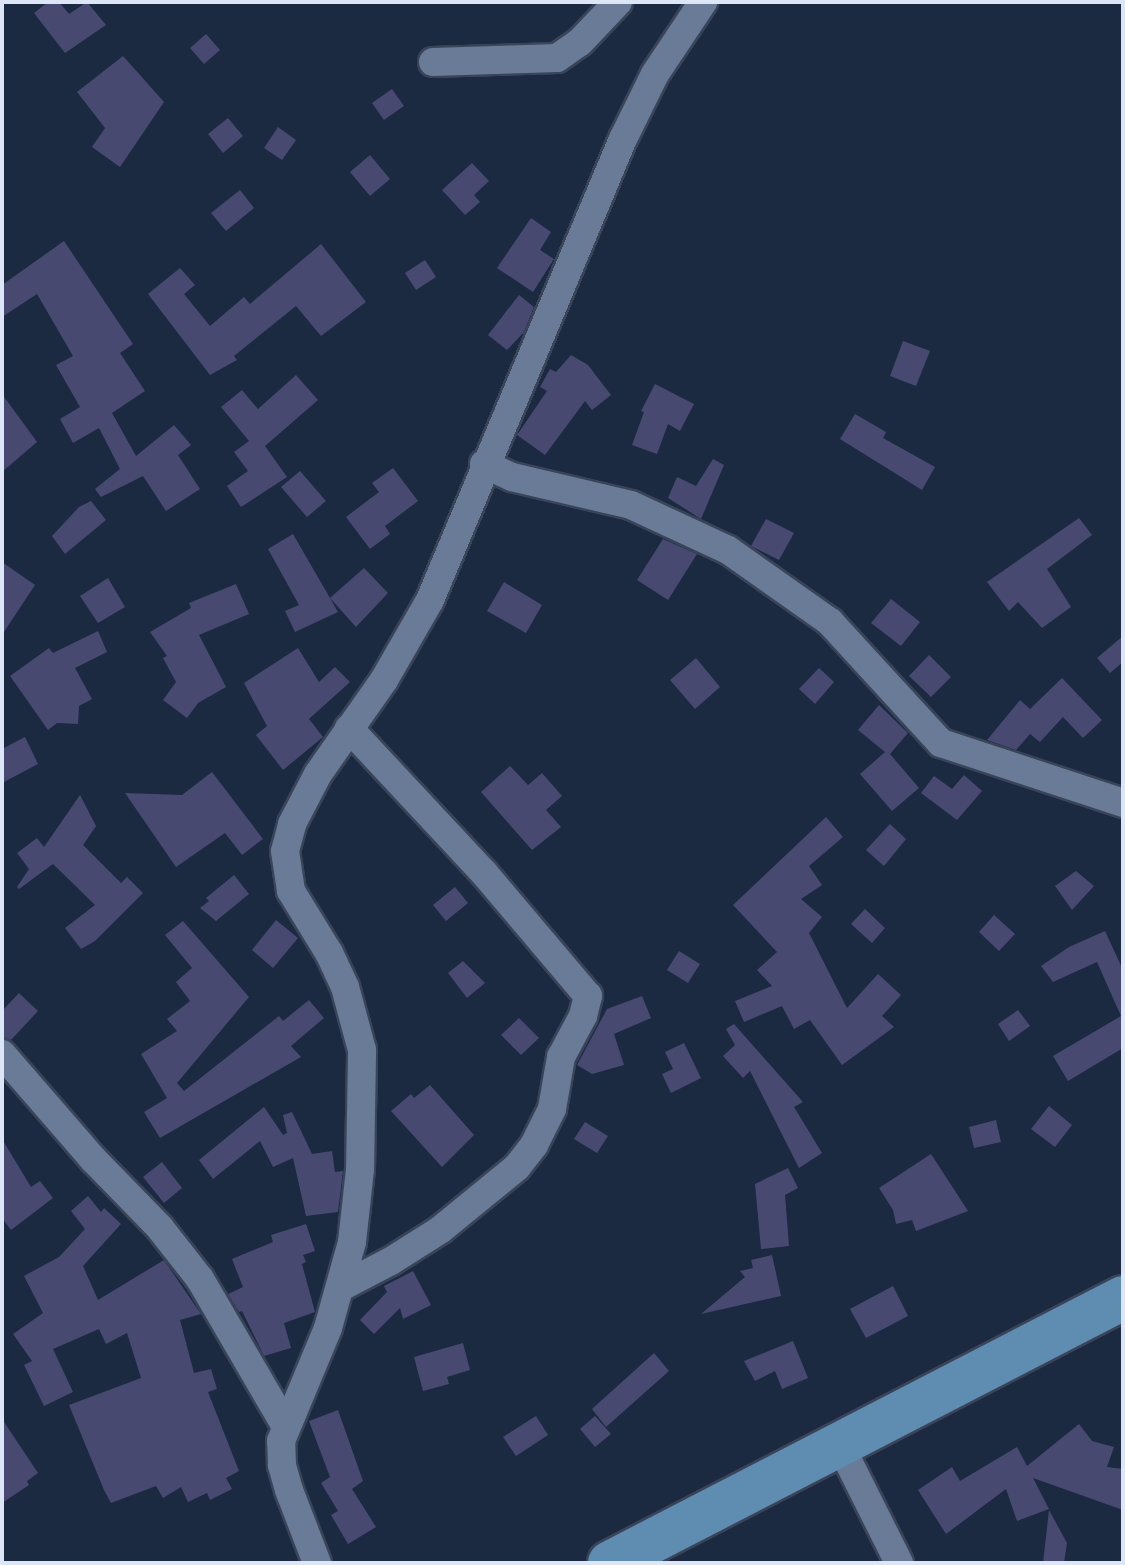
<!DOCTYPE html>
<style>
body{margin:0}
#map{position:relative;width:1125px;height:1565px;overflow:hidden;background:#1b2a41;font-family:Quicksand,sans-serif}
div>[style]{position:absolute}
.building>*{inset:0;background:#474971}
.roads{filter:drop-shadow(2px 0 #394459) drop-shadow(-2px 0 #394459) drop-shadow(0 2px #394459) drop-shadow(0 -2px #394459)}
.minor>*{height:28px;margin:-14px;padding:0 14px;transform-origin:14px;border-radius:14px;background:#6a7b98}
.primary>*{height:44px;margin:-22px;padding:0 22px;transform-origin:22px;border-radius:22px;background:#5f8cb1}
span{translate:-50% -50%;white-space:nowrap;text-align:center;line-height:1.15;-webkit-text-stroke:6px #122037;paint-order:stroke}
.frame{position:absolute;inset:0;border:4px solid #dce6f6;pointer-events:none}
</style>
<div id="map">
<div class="building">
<i style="clip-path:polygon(48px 2px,59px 2px,69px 14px,87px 2px,106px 25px,65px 53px,34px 13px)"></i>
<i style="clip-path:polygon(206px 34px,220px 50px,204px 64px,190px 48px)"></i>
<i style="clip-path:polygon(123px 56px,164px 102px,120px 167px,92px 147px,105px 128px,77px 92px)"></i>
<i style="clip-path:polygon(392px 89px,404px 106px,384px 120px,372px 103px)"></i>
<i style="clip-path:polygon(228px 118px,243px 136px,223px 153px,208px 134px)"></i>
<i style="clip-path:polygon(278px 127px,296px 140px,282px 160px,264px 148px)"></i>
<i style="clip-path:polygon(370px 155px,390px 179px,370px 196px,350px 172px)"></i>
<i style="clip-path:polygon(472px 163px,489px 181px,474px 195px,480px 202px,465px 215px,442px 190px)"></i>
<i style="clip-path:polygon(240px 190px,254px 208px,226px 231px,211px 213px)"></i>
<i style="clip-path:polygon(531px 218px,551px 232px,540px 250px,554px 259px,533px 292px,497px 268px)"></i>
<i style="clip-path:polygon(64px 241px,133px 344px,120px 353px,145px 391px,112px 413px,136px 456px,174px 425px,191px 445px,178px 455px,200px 489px,166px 511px,143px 476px,101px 497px,95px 489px,120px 469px,99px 428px,73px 443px,60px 419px,80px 407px,56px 365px,73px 356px,37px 294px,2px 317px,2px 285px)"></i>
<i style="clip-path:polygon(321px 244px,366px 302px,321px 336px,296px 306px,234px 356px,237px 360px,210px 375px,148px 294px,180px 268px,195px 285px,184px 294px,210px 326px,244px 297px,250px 304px)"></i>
<i style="clip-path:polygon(425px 260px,436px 277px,416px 290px,405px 273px)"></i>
<i style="clip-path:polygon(519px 295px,534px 307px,524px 332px,507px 350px,488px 335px)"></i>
<i style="clip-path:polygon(903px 341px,930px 351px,916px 386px,890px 376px)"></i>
<i style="clip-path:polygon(571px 355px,588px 365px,611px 395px,592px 410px,585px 401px,545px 455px,517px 435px,547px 391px,540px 387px,550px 369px,556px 372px)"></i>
<i style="clip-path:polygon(296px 375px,318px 400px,265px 446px,287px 477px,241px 507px,227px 486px,248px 471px,234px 452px,249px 441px,221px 407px,242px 390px,258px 409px)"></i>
<i style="clip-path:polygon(655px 384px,694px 404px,680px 431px,668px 424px,657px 454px,632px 445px,644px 412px,641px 411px)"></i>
<i style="clip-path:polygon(2px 394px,37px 442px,2px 472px)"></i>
<i style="clip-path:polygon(855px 414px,886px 432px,883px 438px,935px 467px,922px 490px,840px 439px)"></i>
<i style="clip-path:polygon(713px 459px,724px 465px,701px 519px,668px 498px,677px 477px,696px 486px)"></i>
<i style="clip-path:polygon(393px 468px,418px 501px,385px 526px,390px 534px,370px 549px,346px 517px,379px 492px,372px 483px)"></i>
<i style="clip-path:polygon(300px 471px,326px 501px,307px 517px,281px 487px)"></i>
<i style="clip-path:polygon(91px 501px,106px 520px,65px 554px,52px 536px,79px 507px)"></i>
<i style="clip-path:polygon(1079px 518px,1092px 535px,1047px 569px,1071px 607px,1042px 628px,1018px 602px,1009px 611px,987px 582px)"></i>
<i style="clip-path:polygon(766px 519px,794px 533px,779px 560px,751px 546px)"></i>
<i style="clip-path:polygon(293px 534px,338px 612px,295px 632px,285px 611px,299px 605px,268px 549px)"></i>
<i style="clip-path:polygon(663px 539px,697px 554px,668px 600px,637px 580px)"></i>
<i style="clip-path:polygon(2px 562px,35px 585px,2px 635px)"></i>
<i style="clip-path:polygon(364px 568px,388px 593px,356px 627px,330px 598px)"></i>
<i style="clip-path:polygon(108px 578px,125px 607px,98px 623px,80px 596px)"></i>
<i style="clip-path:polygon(504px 582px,542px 605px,526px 633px,487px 611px)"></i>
<i style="clip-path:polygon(236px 584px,249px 614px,199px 635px,226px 687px,198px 703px,187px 718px,163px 700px,176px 682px,163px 658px,167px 656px,150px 632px,191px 608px,189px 603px)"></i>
<i style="clip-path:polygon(891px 599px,920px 622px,901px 646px,871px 623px)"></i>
<i style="clip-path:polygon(98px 631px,107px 652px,75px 668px,92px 699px,79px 706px,78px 724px,57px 723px,48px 730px,10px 676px,49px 648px,53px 653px)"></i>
<i style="clip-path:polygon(1123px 636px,1123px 662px,1110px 673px,1097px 658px)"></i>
<i style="clip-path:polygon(298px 648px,319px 682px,335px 667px,350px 682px,309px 719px,323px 737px,283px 770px,256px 735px,267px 726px,244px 683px)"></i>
<i style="clip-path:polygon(929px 655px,951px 677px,931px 697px,909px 676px)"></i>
<i style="clip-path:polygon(696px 658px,720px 687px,695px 709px,670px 680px)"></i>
<i style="clip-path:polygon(819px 668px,834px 682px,815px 704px,799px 689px)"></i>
<i style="clip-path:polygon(1062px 678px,1102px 720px,1083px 738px,1063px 717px,1040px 742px,1030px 734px,1016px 750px,987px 740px,1020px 700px,1030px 709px)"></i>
<i style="clip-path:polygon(879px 705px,908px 733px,890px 754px,919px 788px,892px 811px,860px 774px,885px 752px,858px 730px)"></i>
<i style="clip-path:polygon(25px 737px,38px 764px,2px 783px,2px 749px)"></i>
<i style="clip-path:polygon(510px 766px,528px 785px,542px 773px,562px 796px,546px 810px,561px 827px,532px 850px,481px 792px)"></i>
<i style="clip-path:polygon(212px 772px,263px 839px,242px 855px,225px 833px,176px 867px,125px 793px,182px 795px)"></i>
<i style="clip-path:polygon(964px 775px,982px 791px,957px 820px,921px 793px,934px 776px,952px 789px)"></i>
<i style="clip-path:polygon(80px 795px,96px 826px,83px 845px,121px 883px,127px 877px,143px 893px,95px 941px,81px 949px,65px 928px,95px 905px,53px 864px,19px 889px,17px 887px,29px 869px,17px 853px,37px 838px,44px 847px)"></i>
<i style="clip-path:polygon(826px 817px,843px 837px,809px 866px,822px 885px,801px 899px,822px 917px,809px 933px,847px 1008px,878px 974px,901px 995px,882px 1016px,894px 1027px,842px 1065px,810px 1020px,794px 1029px,782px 1006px,744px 1022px,735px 1001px,772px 986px,757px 970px,777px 952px,733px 905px)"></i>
<i style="clip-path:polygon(890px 824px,906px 839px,884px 866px,866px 850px)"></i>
<i style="clip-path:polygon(1076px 871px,1094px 886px,1072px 910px,1055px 886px)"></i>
<i style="clip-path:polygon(234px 875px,249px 894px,216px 921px,200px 908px,209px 901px,206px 898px)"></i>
<i style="clip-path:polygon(455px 887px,468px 903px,446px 921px,433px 905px)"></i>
<i style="clip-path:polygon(865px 909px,885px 928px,872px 943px,851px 924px)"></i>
<i style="clip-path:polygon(994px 915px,1015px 934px,999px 951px,979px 932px)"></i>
<i style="clip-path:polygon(276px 920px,298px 938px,273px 968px,252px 950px)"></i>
<i style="clip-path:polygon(183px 921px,249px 997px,177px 1083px,184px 1091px,279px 1016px,283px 1021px,309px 1000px,324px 1018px,291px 1046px,301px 1057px,160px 1138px,144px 1112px,167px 1098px,141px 1054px,177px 1031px,167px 1019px,190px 1001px,176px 982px,192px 968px,165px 935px)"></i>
<i style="clip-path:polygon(1105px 931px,1123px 970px,1123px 1048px,1068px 1081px,1053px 1056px,1121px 1016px,1097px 962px,1053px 982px,1041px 966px,1069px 947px)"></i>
<i style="clip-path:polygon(679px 951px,700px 964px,688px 983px,667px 970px)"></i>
<i style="clip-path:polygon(463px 961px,485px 983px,467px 998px,448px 973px)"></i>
<i style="clip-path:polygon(19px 993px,38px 1011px,11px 1040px,2px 1037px,2px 1011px)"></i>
<i style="clip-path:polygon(642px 996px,651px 1018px,614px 1034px,624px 1065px,592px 1074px,577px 1065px,607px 1009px)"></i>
<i style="clip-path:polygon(1018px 1010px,1030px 1026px,1009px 1041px,998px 1024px)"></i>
<i style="clip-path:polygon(519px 1018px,539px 1038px,521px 1055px,501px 1035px)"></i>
<i style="clip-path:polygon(734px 1024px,803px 1102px,794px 1107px,822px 1153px,799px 1168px,750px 1071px,743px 1078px,723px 1056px,735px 1045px,726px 1029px)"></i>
<i style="clip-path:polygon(684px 1043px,701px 1078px,671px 1093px,662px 1074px,673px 1069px,665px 1052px)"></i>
<i style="clip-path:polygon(430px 1085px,474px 1135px,442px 1167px,391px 1111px,411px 1094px,414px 1098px)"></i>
<i style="clip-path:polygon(1049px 1106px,1072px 1125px,1055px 1147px,1031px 1129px)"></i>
<i style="clip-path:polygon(264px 1107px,283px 1135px,287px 1133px,283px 1115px,292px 1112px,312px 1154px,332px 1151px,335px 1172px,343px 1171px,338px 1212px,306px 1216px,293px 1158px,273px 1167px,260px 1141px,213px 1179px,199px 1160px)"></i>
<i style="clip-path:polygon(996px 1120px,1001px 1142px,974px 1148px,969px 1127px)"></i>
<i style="clip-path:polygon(585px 1122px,608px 1136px,597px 1153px,574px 1139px)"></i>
<i style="clip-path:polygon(2px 1139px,31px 1187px,40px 1181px,53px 1198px,11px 1230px,2px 1218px)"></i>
<i style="clip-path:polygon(931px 1154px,968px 1211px,916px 1231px,912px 1220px,896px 1224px,893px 1210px,879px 1188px)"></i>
<i style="clip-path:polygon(162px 1162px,182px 1188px,164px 1203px,143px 1177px)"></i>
<i style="clip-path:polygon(788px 1168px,798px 1188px,785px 1195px,789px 1246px,761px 1249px,755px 1184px)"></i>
<i style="clip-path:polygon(88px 1196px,101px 1212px,104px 1208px,121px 1224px,83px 1266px,98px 1300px,164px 1260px,201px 1314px,180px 1320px,194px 1373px,211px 1369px,217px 1389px,208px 1392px,239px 1471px,226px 1478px,232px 1489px,210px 1500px,207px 1493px,188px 1502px,181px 1487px,163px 1498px,156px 1486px,111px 1503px,104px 1490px,69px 1405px,141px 1378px,127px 1333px,106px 1344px,99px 1329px,53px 1349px,73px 1392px,44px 1406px,24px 1365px,32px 1361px,13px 1334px,43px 1313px,24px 1276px,59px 1257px,85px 1229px,71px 1211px)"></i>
<i style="clip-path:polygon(306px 1224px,315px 1251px,303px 1255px,306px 1262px,302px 1264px,315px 1312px,284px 1323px,291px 1348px,264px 1356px,242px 1311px,239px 1312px,228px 1294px,243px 1287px,232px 1259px,273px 1242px,271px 1235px)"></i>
<i style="clip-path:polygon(772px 1255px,781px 1296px,701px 1314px,745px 1277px,740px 1271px,753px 1268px,751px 1260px)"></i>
<i style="clip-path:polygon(413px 1271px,431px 1305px,403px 1319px,400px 1308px,374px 1334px,360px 1320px,387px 1292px,384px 1286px)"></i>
<i style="clip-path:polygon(893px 1286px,908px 1316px,866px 1338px,850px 1309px)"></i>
<i style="clip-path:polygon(793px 1341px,808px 1378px,782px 1389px,775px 1371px,755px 1381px,744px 1361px)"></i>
<i style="clip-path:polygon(463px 1343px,470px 1370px,447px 1377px,449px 1384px,423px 1391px,414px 1357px)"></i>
<i style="clip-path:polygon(654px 1353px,669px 1371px,606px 1427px,592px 1409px)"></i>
<i style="clip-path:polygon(338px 1410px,363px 1481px,352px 1489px,376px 1527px,348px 1544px,331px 1515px,338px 1511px,321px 1483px,330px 1477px,309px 1421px)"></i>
<i style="clip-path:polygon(536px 1416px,548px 1435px,516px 1456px,503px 1437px)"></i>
<i style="clip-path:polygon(595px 1416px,611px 1434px,595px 1447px,580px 1429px)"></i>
<i style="clip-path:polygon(2px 1419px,38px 1473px,27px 1481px,29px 1485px,2px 1503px)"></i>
<i style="clip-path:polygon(1079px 1424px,1092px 1441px,1114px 1447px,1107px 1467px,1123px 1469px,1123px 1510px,1033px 1478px,1049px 1509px,1017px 1521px,1006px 1489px,946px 1534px,918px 1490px,952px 1467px,960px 1481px,1017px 1447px,1027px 1466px)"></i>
<i style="clip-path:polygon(1049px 1510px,1067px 1543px,1064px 1563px,1043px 1563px)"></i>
</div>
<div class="roads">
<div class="minor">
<i style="left:433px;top:62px;width:124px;rotate:-1.8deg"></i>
<i style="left:557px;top:58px;width:28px;rotate:-35deg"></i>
<i style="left:580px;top:42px;width:55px;rotate:-46.5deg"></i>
<i style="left:484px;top:464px;width:31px;rotate:25deg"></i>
<i style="left:512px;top:477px;width:122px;rotate:13.2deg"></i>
<i style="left:631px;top:505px;width:107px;rotate:24.9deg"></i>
<i style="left:728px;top:550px;width:125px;rotate:35.2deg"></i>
<i style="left:830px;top:622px;width:164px;rotate:47.5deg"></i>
<i style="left:941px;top:743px;width:192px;rotate:18.2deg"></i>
<i style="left:2px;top:1054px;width:139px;rotate:49.1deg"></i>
<i style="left:93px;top:1159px;width:96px;rotate:45.8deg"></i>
<i style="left:160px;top:1228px;width:65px;rotate:51.9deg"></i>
<i style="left:200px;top:1279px;width:169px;rotate:59.8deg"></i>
<i style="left:341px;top:1287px;width:56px;rotate:-27.5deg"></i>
<i style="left:391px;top:1261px;width:58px;rotate:-32.3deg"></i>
<i style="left:440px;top:1230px;width:99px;rotate:-39.3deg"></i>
<i style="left:517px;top:1167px;width:28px;rotate:-52deg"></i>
<i style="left:534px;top:1145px;width:40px;rotate:-63.4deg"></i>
<i style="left:552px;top:1109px;width:53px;rotate:-80.2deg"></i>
<i style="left:561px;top:1057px;width:47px;rotate:-61.8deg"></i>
<i style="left:583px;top:1016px;width:21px;rotate:-76deg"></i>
<i style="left:588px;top:996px;width:161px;rotate:-130.2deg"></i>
<i style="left:484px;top:873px;width:198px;rotate:-133deg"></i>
<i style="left:840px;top:1445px;width:132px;rotate:63.4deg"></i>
<i style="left:317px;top:1563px;width:78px;rotate:-111deg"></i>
<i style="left:289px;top:1490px;width:26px;rotate:-106deg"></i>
<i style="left:282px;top:1465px;width:24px;rotate:-92deg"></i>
<i style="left:281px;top:1441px;width:122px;rotate:-67.4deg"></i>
<i style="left:328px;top:1328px;width:89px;rotate:-74.4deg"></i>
<i style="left:352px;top:1242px;width:72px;rotate:-83.7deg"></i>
<i style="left:360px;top:1170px;width:120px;rotate:-89deg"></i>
<i style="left:362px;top:1050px;width:65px;rotate:-105.1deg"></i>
<i style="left:345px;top:987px;width:38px;rotate:-115deg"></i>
<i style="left:329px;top:953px;width:73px;rotate:-121.5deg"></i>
<i style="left:291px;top:891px;width:40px;rotate:-98.5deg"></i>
<i style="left:285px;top:851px;width:28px;rotate:-75deg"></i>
<i style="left:292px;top:824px;width:56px;rotate:-62.5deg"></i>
<i style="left:318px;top:774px;width:115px;rotate:-54.9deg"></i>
<i style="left:384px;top:680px;width:92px;rotate:-60.1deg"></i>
<i style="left:430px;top:600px;width:500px;rotate:-67.3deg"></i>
<i style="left:623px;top:139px;width:72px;rotate:-63.8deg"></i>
<i style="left:655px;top:74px;width:87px;rotate:-56.3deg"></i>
</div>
<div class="primary">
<i style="left:610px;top:1563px;width:577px;rotate:-27.32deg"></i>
</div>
</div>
<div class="frame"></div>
</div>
